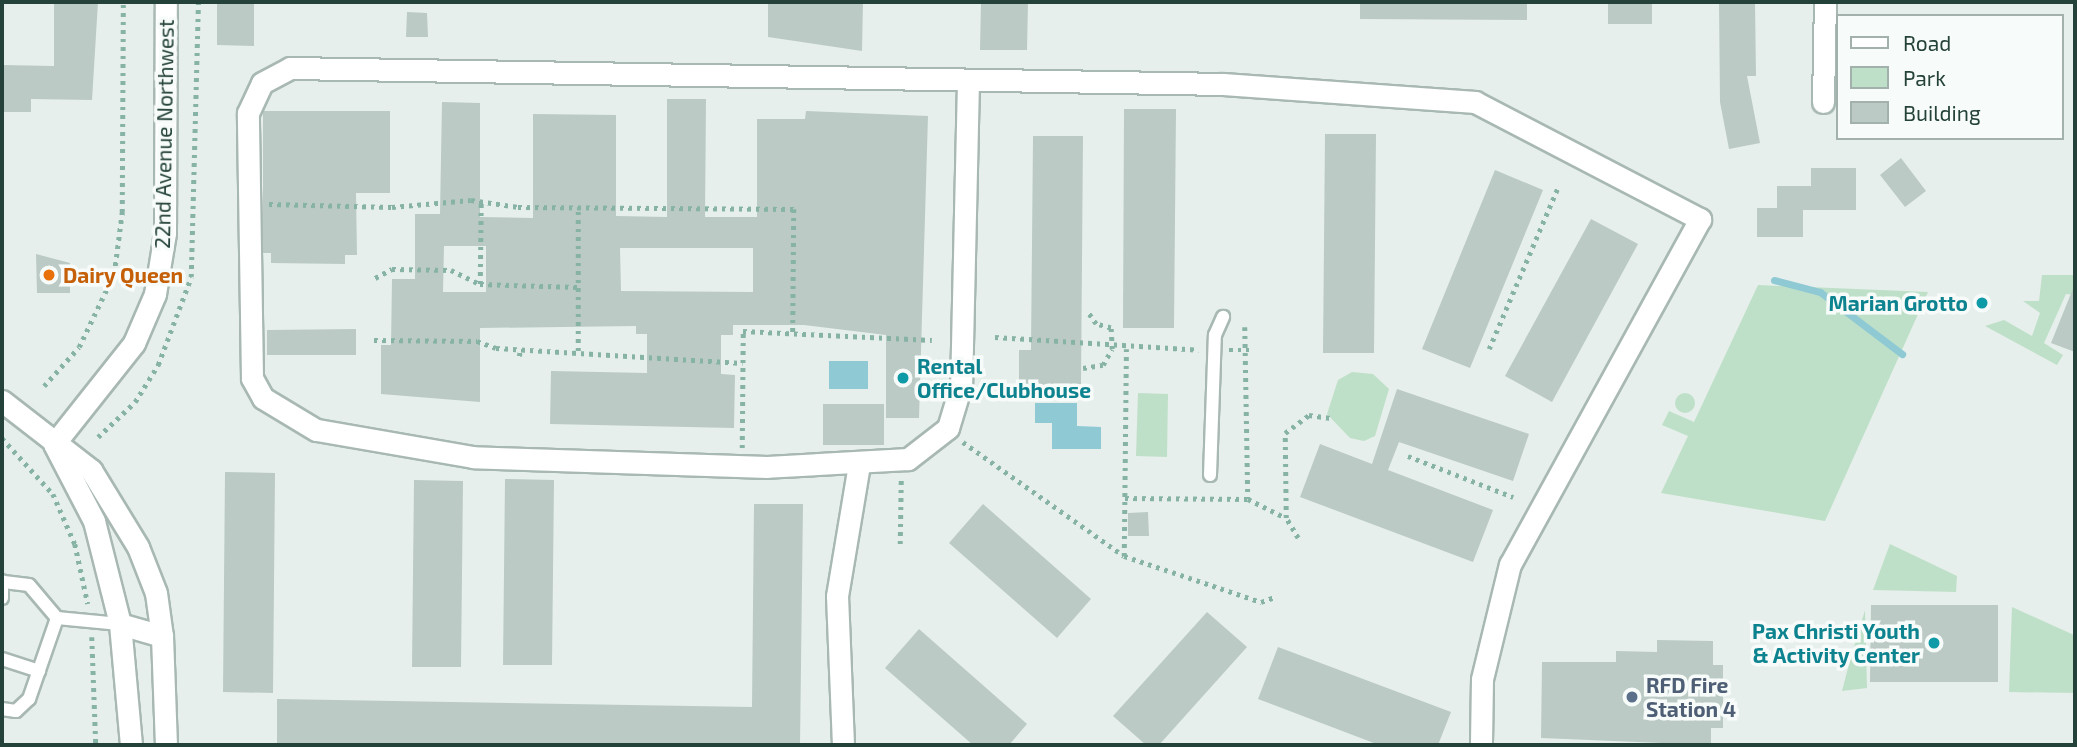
<!DOCTYPE html>
<style>
body{margin:0}
#map{position:relative;width:2077px;height:747px;overflow:hidden;background:#e6efeb;font-family:"Exo 2",sans-serif}
div>[style]{position:absolute}
.green>*{inset:0;background:#bfe0c8}
.round{border-radius:50%}
.water>*{inset:0;background:#8ec9d4}
.stream>*{height:7px;margin:-3.5px;padding:0 3.5px;transform-origin:3.5px;border-radius:3.5px;background:#8ec9d4}
.building>*{inset:0;background:#bbcac4}
.path>*{height:4.5px;margin-top:-2.25px;transform-origin:0;background:repeating-linear-gradient(90deg,#86b3a5 0 3.5px,transparent 0 8.5px)}
.roads{filter:drop-shadow(2px 0 #a8b8b2) drop-shadow(-2px 0 #a8b8b2) drop-shadow(0 2px #a8b8b2) drop-shadow(0 -2px #a8b8b2)}
.service>*{height:12px;margin:-6px;padding:0 6px;transform-origin:6px;border-radius:6px;background:#fff}
.minor>*{height:21px;margin:-10.5px;padding:0 10.5px;transform-origin:10.5px;border-radius:10.5px;background:#fff}
.tertiary>*{height:21px;margin:-10.5px;padding:0 10.5px;transform-origin:10.5px;border-radius:10.5px;background:#fff}
.dots>*{width:19px;height:19px;translate:-50% -50%;box-sizing:border-box;border:4px solid #f7fbf9;border-radius:50%}
span{translate:-50% -50%;white-space:nowrap;text-align:center;line-height:1.15;-webkit-text-stroke:7px #f7fbf9;paint-order:stroke}
.street-label{font-size:21px;color:#24423a}
.food-label{font-size:21px;color:#c56008;font-weight:700}
.left{translate:0 -50%;text-align:left}
.culture-label{font-size:21px;color:#0d838f;font-weight:700}
.right{translate:-100% -50%;text-align:right}
.service-label{font-size:21px;color:#4e5e75;font-weight:700}
.frame{position:absolute;inset:0;border:4px solid #24423a;pointer-events:none}
.legend{position:absolute;left:1836px;top:14px;width:228px;height:126px;box-sizing:border-box;background:#f7fbf9;border:2px solid #a3b1ad;margin:0;padding:9px 12px;list-style:none;font-size:21px;color:#24423a}
.legend li{display:flex;align-items:center;gap:14px;height:35px}
.legend b{width:35px;border:2px solid #a3b1ad}
</style>
<div id="map">
<div class="green">
<i style="clip-path:polygon(2042px 275px,2075px 275px,2075px 295px,2066px 294px,2044px 343px,2063px 355px,2057px 365px,1985px 326px,2004px 320px,2032px 336px,2040px 313px,2023px 301px,2039px 301px)"></i>
<i style="clip-path:polygon(1758px 285px,1928px 292px,1825px 521px,1661px 493px,1688px 436px,1662px 425px,1669px 411px,1694px 422px)"></i>
<i style="clip-path:polygon(1352px 372px,1373px 374px,1389px 389px,1375px 436px,1364px 441px,1350px 438px,1327px 414px,1338px 380px)"></i>
<i class="round" style="left:1675px;top:393px;width:20px;height:20px"></i>
<i style="clip-path:polygon(1138px 393px,1168px 394px,1167px 457px,1136px 456px)"></i>
<i style="clip-path:polygon(1890px 544px,1957px 576px,1956px 592px,1873px 590px)"></i>
<i style="clip-path:polygon(2012px 607px,2074px 635px,2075px 693px,2009px 692px)"></i>
<i style="clip-path:polygon(1865px 610px,1867px 688px,1842px 691px,1849px 664px)"></i>
</div>
<div class="water">
<i style="clip-path:polygon(829px 361px,868px 361px,868px 389px,829px 389px)"></i>
<i style="clip-path:polygon(1035px 403px,1077px 403px,1077px 426px,1101px 427px,1101px 449px,1052px 449px,1052px 423px,1035px 423px)"></i>
</div>
<div class="stream">
<i style="left:1774px;top:280px;width:48px;rotate:14.6deg"></i>
<i style="left:1820px;top:292px;width:103px;rotate:37.1deg"></i>
</div>
<div class="building">
<i style="clip-path:polygon(54px 2px,98px 2px,92px 100px,31px 99px,31px 112px,2px 112px,2px 65px,54px 66px)"></i>
<i style="clip-path:polygon(217px 2px,254px 2px,254px 46px,217px 45px)"></i>
<i style="clip-path:polygon(768px 2px,863px 2px,862px 51px,768px 37px)"></i>
<i style="clip-path:polygon(981px 2px,1028px 2px,1027px 50px,980px 50px)"></i>
<i style="clip-path:polygon(1360px 2px,1527px 2px,1527px 20px,1360px 19px)"></i>
<i style="clip-path:polygon(1608px 2px,1652px 2px,1652px 24px,1608px 24px)"></i>
<i style="clip-path:polygon(1719px 2px,1755px 2px,1756px 76px,1747px 76px,1760px 143px,1729px 149px,1720px 102px)"></i>
<i style="clip-path:polygon(407px 12px,427px 13px,428px 37px,406px 37px)"></i>
<i style="clip-path:polygon(evenodd,667px 99px,706px 99px,705px 217px,757px 217px,757px 119px,805px 119px,806px 111px,928px 116px,919px 418px,886px 418px,886px 335px,804px 325px,733px 325px,733px 335px,721px 335px,721px 374px,735px 375px,734px 428px,550px 424px,551px 371px,647px 373px,647px 334px,636px 334px,636px 326px,480px 328px,480px 402px,381px 394px,381px 345px,391px 345px,392px 279px,415px 279px,415px 214px,440px 214px,442px 102px,480px 103px,480px 217px,533px 218px,533px 114px,616px 115px,616px 216px,667px 217px,667px 99px,444px 246px,486px 246px,486px 292px,443px 292px,444px 246px,667px 99px,620px 248px,753px 248px,753px 292px,621px 291px,620px 248px)"></i>
<i style="clip-path:polygon(1124px 109px,1176px 109px,1174px 328px,1123px 328px)"></i>
<i style="clip-path:polygon(263px 111px,390px 111px,390px 193px,356px 193px,357px 255px,345px 255px,345px 264px,271px 263px,271px 253px,263px 253px)"></i>
<i style="clip-path:polygon(1325px 134px,1376px 134px,1374px 353px,1323px 353px)"></i>
<i style="clip-path:polygon(1033px 136px,1083px 136px,1081px 385px,1019px 386px,1019px 350px,1031px 350px)"></i>
<i style="clip-path:polygon(1901px 158px,1926px 191px,1905px 207px,1880px 175px)"></i>
<i style="clip-path:polygon(1811px 168px,1856px 168px,1856px 210px,1803px 210px,1803px 237px,1757px 237px,1757px 208px,1777px 208px,1777px 186px,1811px 186px)"></i>
<i style="clip-path:polygon(1495px 170px,1543px 190px,1470px 368px,1422px 349px)"></i>
<i style="clip-path:polygon(1591px 219px,1638px 244px,1552px 402px,1505px 376px)"></i>
<i style="clip-path:polygon(36px 254px,70px 263px,70px 293px,37px 293px)"></i>
<i style="clip-path:polygon(2074px 286px,2075px 286px,2075px 352px,2051px 343px)"></i>
<i style="clip-path:polygon(356px 329px,356px 355px,267px 355px,267px 330px)"></i>
<i style="clip-path:polygon(1397px 389px,1529px 434px,1513px 481px,1399px 442px,1388px 470px,1493px 510px,1473px 562px,1300px 497px,1320px 444px,1372px 464px)"></i>
<i style="clip-path:polygon(823px 404px,884px 404px,884px 445px,823px 445px)"></i>
<i style="clip-path:polygon(225px 472px,275px 473px,273px 693px,223px 692px)"></i>
<i style="clip-path:polygon(505px 479px,554px 480px,552px 665px,503px 665px)"></i>
<i style="clip-path:polygon(414px 480px,463px 481px,461px 667px,412px 667px)"></i>
<i style="clip-path:polygon(754px 504px,803px 504px,800px 745px,277px 745px,277px 699px,752px 707px)"></i>
<i style="clip-path:polygon(983px 504px,1091px 599px,1057px 638px,949px 543px)"></i>
<i style="clip-path:polygon(1148px 512px,1149px 536px,1128px 536px,1128px 513px)"></i>
<i style="clip-path:polygon(1871px 605px,1998px 605px,1998px 682px,1870px 682px)"></i>
<i style="clip-path:polygon(1207px 612px,1247px 647px,1159px 745px,1146px 745px,1113px 716px)"></i>
<i style="clip-path:polygon(919px 629px,1027px 724px,1009px 745px,973px 745px,885px 668px)"></i>
<i style="clip-path:polygon(1657px 640px,1713px 641px,1713px 665px,1723px 665px,1723px 728px,1711px 728px,1711px 745px,1541px 738px,1542px 662px,1616px 662px,1616px 651px,1657px 652px)"></i>
<i style="clip-path:polygon(1278px 647px,1451px 712px,1438px 745px,1379px 745px,1258px 699px)"></i>
</div>
<div class="path">
<i style="left:269px;top:204px;width:123px;rotate:1.4deg"></i>
<i style="left:392px;top:207px;width:79px;rotate:-5.1deg"></i>
<i style="left:471px;top:200px;width:48px;rotate:8.5deg"></i>
<i style="left:518px;top:207px;width:276px;rotate:0.4deg"></i>
<i style="left:794px;top:209px;width:123px;rotate:90.5deg"></i>
<i style="left:375px;top:278px;width:19px;rotate:-28deg"></i>
<i style="left:392px;top:269px;width:59px;rotate:1deg"></i>
<i style="left:451px;top:270px;width:32px;rotate:26deg"></i>
<i style="left:480px;top:284px;width:98px;rotate:1.8deg"></i>
<i style="left:480px;top:284px;width:83px;rotate:-89.3deg"></i>
<i style="left:1245px;top:327px;width:172px;rotate:89deg"></i>
<i style="left:1248px;top:499px;width:42px;rotate:26.6deg"></i>
<i style="left:995px;top:337px;width:204px;rotate:3.6deg"></i>
<i style="left:374px;top:340px;width:103px;rotate:0.6deg"></i>
<i style="left:477px;top:341px;width:20px;rotate:20deg"></i>
<i style="left:496px;top:348px;width:247px;rotate:3.5deg"></i>
<i style="left:1489px;top:349px;width:178px;rotate:-66.9deg"></i>
<i style="left:1229px;top:350px;width:20px"></i>
<i style="left:578px;top:351px;width:144px;rotate:-90deg"></i>
<i style="left:519px;top:356px;width:8px;rotate:-76deg"></i>
<i style="left:1083px;top:368px;width:20px;rotate:-9deg"></i>
<i style="left:1103px;top:365px;width:18px;rotate:-61deg"></i>
<i style="left:1112px;top:349px;width:21px;rotate:-93deg"></i>
<i style="left:1111px;top:328px;width:16px;rotate:-165deg"></i>
<i style="left:1096px;top:324px;width:16px;rotate:-125deg"></i>
<i style="left:44px;top:386px;width:52px;rotate:-48.1deg"></i>
<i style="left:79px;top:347px;width:81px;rotate:-64.4deg"></i>
<i style="left:114px;top:274px;width:63px;rotate:-82.6deg"></i>
<i style="left:122px;top:212px;width:210px;rotate:-89.7deg"></i>
<i style="left:98px;top:437px;width:51px;rotate:-43.4deg"></i>
<i style="left:135px;top:402px;width:44px;rotate:-58.1deg"></i>
<i style="left:158px;top:365px;width:94px;rotate:-69.4deg"></i>
<i style="left:191px;top:277px;width:275px;rotate:-88.5deg"></i>
<i style="left:2px;top:438px;width:76px;rotate:47.7deg"></i>
<i style="left:53px;top:494px;width:55px;rotate:66.3deg"></i>
<i style="left:75px;top:544px;width:61px;rotate:77.8deg"></i>
<i style="left:963px;top:442px;width:197px;rotate:35.3deg"></i>
<i style="left:1124px;top:556px;width:145px;rotate:18.6deg"></i>
<i style="left:1261px;top:602px;width:15px;rotate:-20deg"></i>
<i style="left:742px;top:448px;width:117px;rotate:-89.5deg"></i>
<i style="left:743px;top:331px;width:189px;rotate:2.7deg"></i>
<i style="left:1408px;top:456px;width:113px;rotate:21.3deg"></i>
<i style="left:1125px;top:498px;width:123px;rotate:0.5deg"></i>
<i style="left:1298px;top:538px;width:23px;rotate:-121deg"></i>
<i style="left:1286px;top:518px;width:85px;rotate:-90.7deg"></i>
<i style="left:1285px;top:433px;width:30px;rotate:-37deg"></i>
<i style="left:1309px;top:415px;width:22px;rotate:8deg"></i>
<i style="left:900px;top:544px;width:66px;rotate:-89.1deg"></i>
<i style="left:1124px;top:556px;width:207px;rotate:-89.4deg"></i>
<i style="left:92px;top:637px;width:108px;rotate:87.9deg"></i>
</div>
<div class="roads">
<div class="service">
<i style="left:1210px;top:475px;width:140px;rotate:-88deg"></i>
<i style="left:1215px;top:335px;width:20px;rotate:-66deg"></i>
<i style="left:2px;top:581px;width:17px;rotate:90deg"></i>
<i style="left:4px;top:582px;width:25px;rotate:7deg"></i>
<i style="left:29px;top:585px;width:43px;rotate:49.7deg"></i>
<i style="left:57px;top:618px;width:63px;rotate:5.4deg"></i>
<i style="left:2px;top:659px;width:39px;rotate:18deg"></i>
<i style="left:2px;top:709px;width:14px;rotate:8deg"></i>
<i style="left:16px;top:711px;width:18px;rotate:-43deg"></i>
<i style="left:29px;top:699px;width:86px;rotate:-70.9deg"></i>
</div>
<div class="minor">
<i style="left:968px;top:81px;width:304px;rotate:91.3deg"></i>
<i style="left:961px;top:385px;width:45px;rotate:106.8deg"></i>
<i style="left:948px;top:428px;width:51px;rotate:142.2deg"></i>
<i style="left:908px;top:459px;width:141px;rotate:176.8deg"></i>
<i style="left:767px;top:467px;width:294px;rotate:-178.1deg"></i>
<i style="left:473px;top:457px;width:159px;rotate:-170.2deg"></i>
<i style="left:316px;top:430px;width:62px;rotate:-148.9deg"></i>
<i style="left:263px;top:398px;width:23px;rotate:-119deg"></i>
<i style="left:252px;top:378px;width:265px;rotate:-90.9deg"></i>
<i style="left:248px;top:113px;width:33px;rotate:-65deg"></i>
<i style="left:262px;top:83px;width:32px;rotate:-28deg"></i>
<i style="left:290px;top:68px;width:933px;rotate:0.98deg"></i>
<i style="left:1223px;top:84px;width:253px;rotate:4.1deg"></i>
<i style="left:1475px;top:102px;width:254px;rotate:27.5deg"></i>
<i style="left:1700px;top:219px;width:394px;rotate:118.8deg"></i>
<i style="left:1510px;top:564px;width:118px;rotate:103.7deg"></i>
<i style="left:1482px;top:679px;width:66px;rotate:90.9deg"></i>
<i style="left:1823px;top:102px;width:100px;rotate:-88.9deg"></i>
<i style="left:843px;top:745px;width:149px;rotate:-92.3deg"></i>
<i style="left:837px;top:596px;width:133px;rotate:-80.5deg"></i>
</div>
<div class="tertiary">
<i style="left:2px;top:401px;width:113px;rotate:37.8deg"></i>
<i style="left:91px;top:470px;width:90px;rotate:58.6deg"></i>
<i style="left:138px;top:547px;width:49px;rotate:68.6deg"></i>
<i style="left:156px;top:593px;width:43px;rotate:82.1deg"></i>
<i style="left:162px;top:636px;width:109px;rotate:87.9deg"></i>
<i style="left:54px;top:444px;width:129px;rotate:-51.6deg"></i>
<i style="left:134px;top:343px;width:53px;rotate:-66.8deg"></i>
<i style="left:155px;top:294px;width:62px;rotate:-80.7deg"></i>
<i style="left:165px;top:233px;width:231px;rotate:-89.8deg"></i>
<i style="left:55px;top:446px;width:85px;rotate:62.5deg"></i>
<i style="left:94px;top:521px;width:106px;rotate:75.8deg"></i>
<i style="left:120px;top:624px;width:121px;rotate:84.8deg"></i>
<i style="left:120px;top:624px;width:44px;rotate:15.9deg"></i>
</div>
</div>
<div class="dots">
<i style="left:49px;top:275px;background:#e8710a"></i>
<i style="left:1982px;top:303px;background:#0f9aa8"></i>
<i style="left:903px;top:378px;background:#0f9aa8"></i>
<i style="left:1934px;top:643px;background:#0f9aa8"></i>
<i style="left:1632px;top:697px;background:#5c6f8a"></i>
</div>
<div class="street-label">
<span style="left:164px;top:134px;rotate:-89deg">22nd Avenue Northwest</span>
</div>
<div class="food-label">
<span class="left" style="left:63px;top:275px">Dairy Queen</span>
</div>
<div class="culture-label">
<span class="right" style="left:1968px;top:303px">Marian Grotto</span>
<span class="left" style="left:917px;top:378px">Rental<br>Office/Clubhouse</span>
<span class="right" style="left:1920px;top:643px">Pax Christi Youth<br>&amp; Activity Center</span>
</div>
<div class="service-label">
<span class="left" style="left:1646px;top:697px">RFD Fire<br>Station 4</span>
</div>
<div class="frame"></div>
<ul class="legend">
<li><b style="height:9px;background:#fff"></b>Road</li>
<li><b style="height:19px;background:#bfe0c8"></b>Park</li>
<li><b style="height:19px;background:#bbcac4"></b>Building</li>
</ul>
</div>
